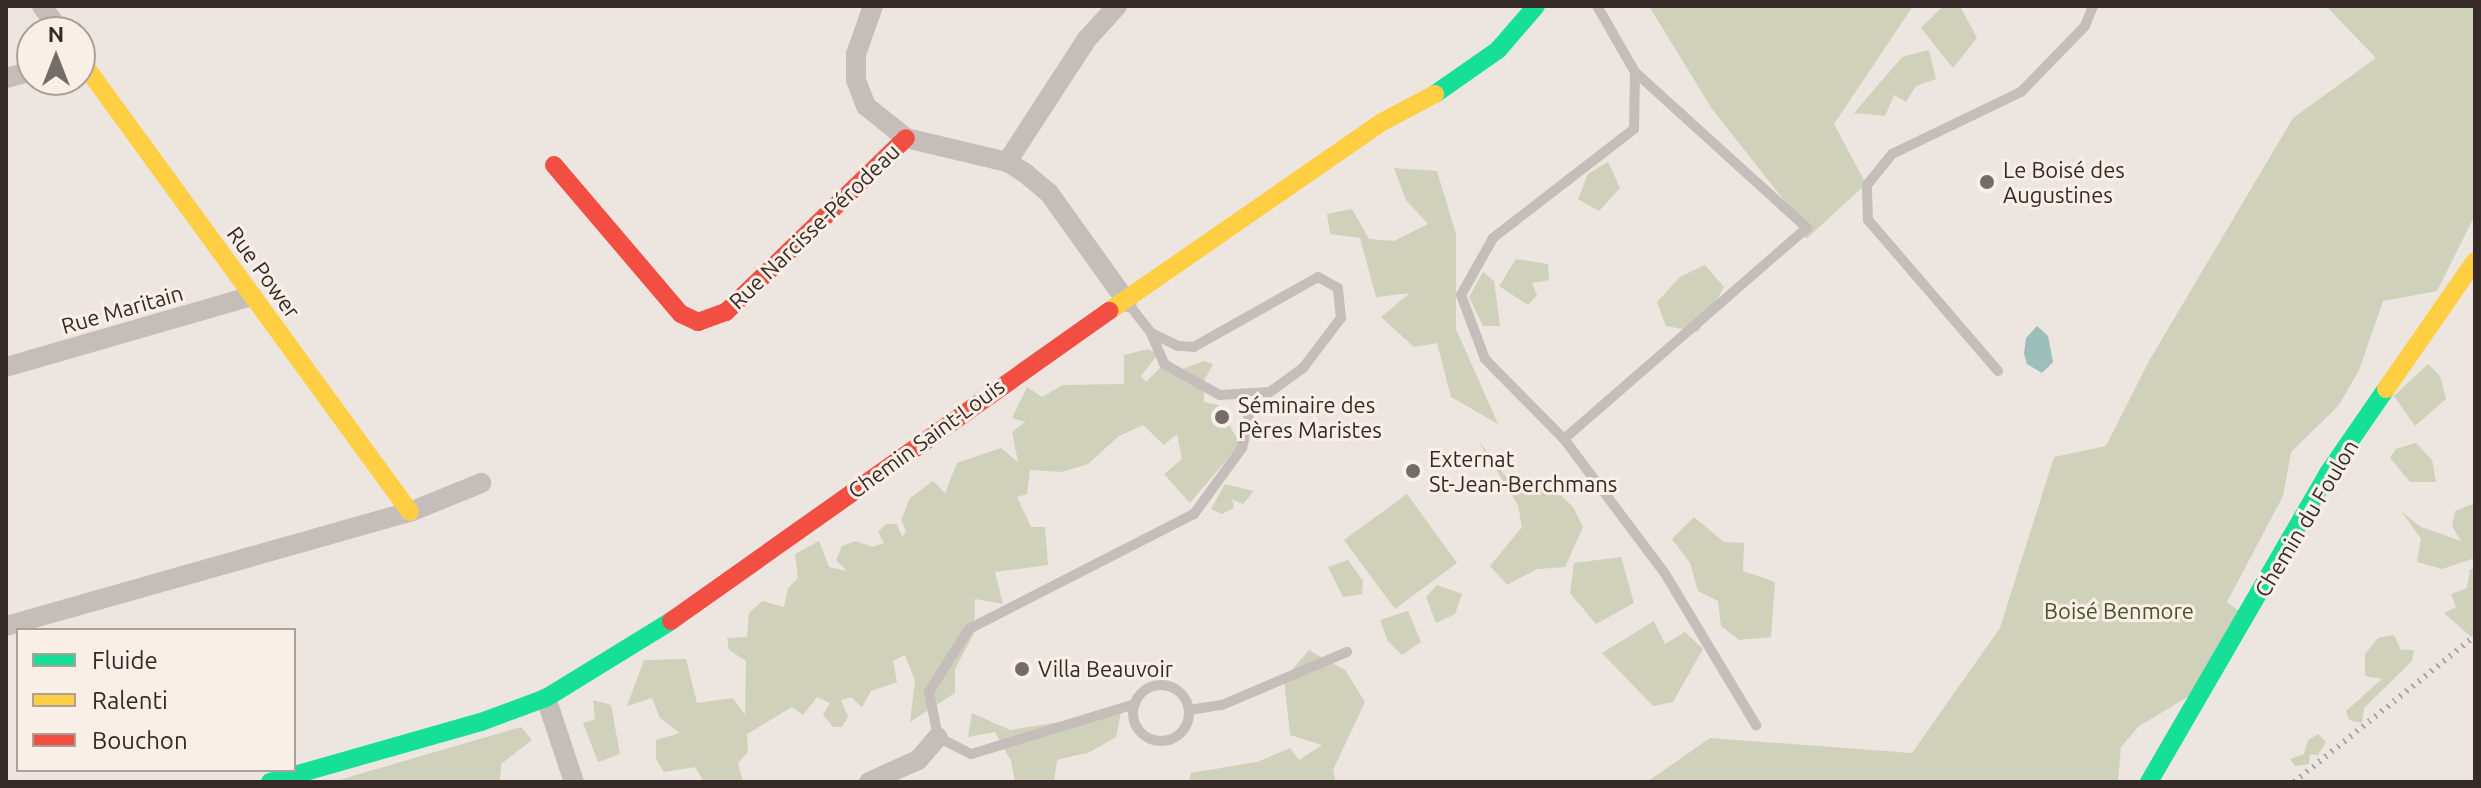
<!DOCTYPE html>
<meta charset="utf-8">
<style>
body{margin:0}
#map{position:relative;width:2481px;height:788px;overflow:hidden;background:#ece5e0;font-family:Ubuntu,sans-serif}
div>[style]{position:absolute}
.green>*{inset:0;background:#cfd1ba}
.water>*{inset:0;background:#9cbeba}
.lane>*{height:10px;margin:-5px;padding:0 5px;transform-origin:5px;border-radius:5px;background:#c5bdb9}
.lane>.ring{margin:-5px;padding:0;box-sizing:content-box;background:none;border:10px solid #c5bdb9;border-radius:50%}
.street>*{height:20px;margin:-10px;padding:0 10px;transform-origin:10px;border-radius:10px;background:#c5bdb9}
.fast>*{height:18px;margin:-9px;padding:0 9px;transform-origin:9px;border-radius:9px;background:#16e098}
.slow>*{height:18px;margin:-9px;padding:0 9px;transform-origin:9px;border-radius:9px;background:#ffcf43}
.jam>*{height:18px;margin:-9px;padding:0 9px;transform-origin:9px;border-radius:9px;background:#f24e42}
.rail>*{height:6px;margin-top:-3px;transform-origin:0;background:repeating-linear-gradient(90deg,#ada6a3 0 2px,transparent 0 8px)}
.dots>*{width:22px;height:22px;translate:-50% -50%;box-sizing:border-box;border:4px solid #f9efe7;border-radius:50%}
span{translate:-50% -50%;white-space:nowrap;text-align:center;line-height:1.15;-webkit-text-stroke:6px #f9efe7;paint-order:stroke}
.poi-label{font-size:22px;color:#352a27}
.left{translate:0 -50%;text-align:left}
.street-label{font-size:22px;color:#352a27}
.park-label{font-size:22px;color:#48532c}
.frame{position:absolute;inset:0;border:8px solid #352a27;pointer-events:none}
.legend{position:absolute;left:16px;top:628px;width:280px;height:144px;box-sizing:border-box;background:#f9efe7;border:2px solid #aba09a;margin:0;padding:10px 14px;list-style:none;font-size:24px;color:#352a27}
.legend li{display:flex;align-items:center;gap:16px;height:40px}
.legend b{width:40px;border:2px solid #aba09a}
.north{position:absolute;left:16px;top:16px;width:80px;height:80px;box-sizing:border-box;background:#f9efe7;border:2px solid #aba09a;border-radius:50%;rotate:0deg;font-size:22px;font-weight:700;line-height:32px;text-align:center;color:#352a27}
.north::after{content:'';display:block;margin:auto;width:28px;height:36px;background:#756b68;clip-path:polygon(50% 0,100% 100%,50% 72%,0 100%)}
</style>
<div id="map">
<div class="green">
<i style="clip-path:polygon(1649px 6px,1913px 6px,1834px 124px,1866px 184px,1806px 239px,1795px 214px,1712px 109px)"></i>
<i style="clip-path:polygon(1943px 6px,1960px 6px,1977px 38px,1953px 68px,1921px 28px)"></i>
<i style="clip-path:polygon(2326px 6px,2475px 6px,2475px 215px,2437px 291px,2383px 301px,2359px 370px,2339px 405px,2291px 452px,2283px 496px,2227px 602px,2244px 615px,2211px 683px,2139px 726px,2121px 747px,2118px 782px,1647px 782px,1710px 738px,1912px 753px,2000px 628px,2054px 457px,2106px 446px,2149px 361px,2293px 118px,2376px 58px)"></i>
<i style="clip-path:polygon(1929px 50px,1936px 79px,1916px 86px,1906px 102px,1894px 95px,1885px 116px,1854px 113px,1902px 57px)"></i>
<i style="clip-path:polygon(1608px 162px,1620px 188px,1599px 211px,1578px 199px,1588px 174px)"></i>
<i style="clip-path:polygon(1394px 168px,1437px 171px,1456px 234px,1456px 329px,1498px 424px,1451px 397px,1437px 343px,1414px 347px,1381px 317px,1410px 293px,1376px 297px,1360px 238px,1330px 234px,1327px 214px,1352px 209px,1369px 239px,1394px 241px,1428px 224px,1406px 200px)"></i>
<i style="clip-path:polygon(1516px 259px,1548px 264px,1549px 280px,1532px 283px,1537px 295px,1528px 305px,1499px 286px)"></i>
<i style="clip-path:polygon(1705px 265px,1724px 287px,1698px 332px,1666px 326px,1657px 302px,1680px 277px)"></i>
<i style="clip-path:polygon(1483px 272px,1494px 281px,1500px 326px,1483px 326px,1469px 297px)"></i>
<i style="clip-path:polygon(1148px 349px,1158px 354px,1141px 376px,1146px 382px,1168px 360px,1181px 370px,1203px 361px,1213px 364px,1204px 381px,1204px 402px,1218px 405px,1240px 444px,1190px 503px,1164px 474px,1182px 459px,1177px 434px,1164px 445px,1143px 425px,1119px 436px,1088px 464px,1061px 472px,1030px 470px,1027px 494px,1017px 497px,1031px 527px,1045px 527px,1048px 565px,995px 572px,1003px 604px,975px 599px,974px 633px,955px 669px,955px 693px,910px 722px,915px 681px,905px 655px,893px 661px,897px 682px,871px 691px,862px 707px,851px 697px,841px 700px,848px 717px,842px 727px,833px 727px,823px 715px,830px 703px,817px 697px,803px 715px,792px 707px,747px 734px,748px 752px,738px 763px,743px 782px,704px 782px,695px 767px,664px 772px,656px 759px,656px 740px,680px 733px,660px 718px,652px 698px,627px 706px,644px 660px,686px 659px,697px 703px,733px 698px,745px 715px,746px 661px,729px 650px,727px 638px,747px 637px,749px 613px,762px 601px,784px 607px,788px 588px,798px 578px,795px 554px,819px 541px,829px 567px,847px 571px,836px 560px,842px 546px,856px 541px,872px 547px,884px 543px,878px 532px,886px 524px,897px 524px,902px 537px,906px 531px,901px 520px,910px 498px,933px 481px,945px 493px,957px 463px,1001px 448px,1018px 462px,1012px 432px,1025px 422px,1012px 418px,1027px 387px,1042px 397px,1063px 385px,1124px 384px,1124px 355px)"></i>
<i style="clip-path:polygon(2428px 364px,2440px 376px,2446px 399px,2415px 426px,2394px 396px)"></i>
<i style="clip-path:polygon(1477px 439px,1513px 486px,1553px 488px,1573px 507px,1583px 527px,1565px 567px,1537px 569px,1507px 585px,1490px 566px,1522px 527px,1518px 505px)"></i>
<i style="clip-path:polygon(2416px 443px,2432px 460px,2436px 482px,2410px 482px,2390px 458px,2396px 449px)"></i>
<i style="clip-path:polygon(1225px 484px,1254px 491px,1243px 504px,1232px 499px,1234px 508px,1222px 514px,1211px 509px)"></i>
<i style="clip-path:polygon(1407px 494px,1457px 563px,1395px 609px,1344px 540px)"></i>
<i style="clip-path:polygon(2475px 503px,2475px 558px,2442px 569px,2417px 562px,2421px 539px,2402px 512px,2421px 527px,2461px 541px,2452px 526px,2455px 511px)"></i>
<i style="clip-path:polygon(1694px 517px,1724px 542px,1744px 543px,1743px 571px,1775px 582px,1771px 637px,1739px 640px,1721px 626px,1718px 601px,1698px 591px,1690px 563px,1672px 539px)"></i>
<i style="clip-path:polygon(1621px 557px,1634px 603px,1596px 624px,1570px 593px,1574px 563px)"></i>
<i style="clip-path:polygon(1348px 560px,1363px 581px,1362px 594px,1343px 597px,1328px 567px)"></i>
<i style="clip-path:polygon(2470px 569px,2475px 569px,2475px 634px,2471px 637px,2444px 613px,2456px 607px,2451px 594px,2467px 588px)"></i>
<i style="clip-path:polygon(1437px 585px,1462px 594px,1455px 614px,1436px 623px,1426px 597px)"></i>
<i style="clip-path:polygon(1408px 611px,1421px 642px,1402px 655px,1388px 641px,1380px 620px)"></i>
<i style="clip-path:polygon(1654px 621px,1665px 644px,1685px 632px,1703px 649px,1673px 702px,1653px 706px,1602px 653px)"></i>
<i style="clip-path:polygon(2394px 635px,2401px 650px,2414px 650px,2412px 661px,2364px 708px,2362px 723px,2349px 720px,2346px 711px,2382px 679px,2365px 676px,2365px 654px,2378px 638px)"></i>
<i style="clip-path:polygon(1309px 650px,1345px 670px,1365px 702px,1333px 770px,1336px 782px,1189px 782px,1191px 773px,1257px 762px,1290px 748px,1299px 760px,1322px 745px,1290px 735px,1284px 679px)"></i>
<i style="clip-path:polygon(593px 700px,611px 705px,620px 754px,598px 762px,583px 723px,595px 719px)"></i>
<i style="clip-path:polygon(1121px 712px,1116px 737px,1090px 752px,1057px 760px,1054px 782px,1015px 782px,1011px 761px,995px 732px,968px 737px,972px 713px,1010px 730px)"></i>
<i style="clip-path:polygon(521px 727px,532px 740px,501px 764px,500px 782px,332px 782px)"></i>
<i style="clip-path:polygon(2318px 734px,2326px 742px,2318px 755px,2310px 754px,2309px 764px,2295px 766px,2290px 759px,2304px 754px,2308px 740px)"></i>
</div>
<div class="water">
<i style="clip-path:polygon(2037px 326px,2048px 336px,2053px 362px,2042px 373px,2027px 364px,2024px 354px,2026px 338px)"></i>
</div>
<div class="lane">
<i style="left:1635px;top:72px;width:57px;rotate:91deg"></i>
<i style="left:1634px;top:129px;width:178px;rotate:142.3deg"></i>
<i style="left:1493px;top:238px;width:65px;rotate:119.3deg"></i>
<i style="left:1461px;top:295px;width:68px;rotate:69.4deg"></i>
<i style="left:1485px;top:359px;width:112px;rotate:45.4deg"></i>
<i style="left:1564px;top:439px;width:166px;rotate:53.1deg"></i>
<i style="left:1664px;top:572px;width:179px;rotate:59deg"></i>
<i style="left:1127px;top:302px;width:39px;rotate:52deg"></i>
<i style="left:1151px;top:333px;width:34px;rotate:67deg"></i>
<i style="left:1164px;top:364px;width:64px;rotate:29deg"></i>
<i style="left:1220px;top:395px;width:50px;rotate:-3.4deg"></i>
<i style="left:1270px;top:392px;width:41px;rotate:-36deg"></i>
<i style="left:1303px;top:368px;width:63px;rotate:-52.8deg"></i>
<i style="left:1341px;top:318px;width:30px;rotate:-96deg"></i>
<i style="left:1338px;top:288px;width:23px;rotate:-151deg"></i>
<i style="left:1318px;top:277px;width:142px;rotate:150.6deg"></i>
<i style="left:1194px;top:347px;width:16px;rotate:-176deg"></i>
<i style="left:1178px;top:346px;width:30px;rotate:-154deg"></i>
<i style="left:1998px;top:371px;width:199px;rotate:-130.7deg"></i>
<i style="left:1868px;top:220px;width:35px;rotate:-92deg"></i>
<i style="left:1867px;top:185px;width:40px;rotate:-51deg"></i>
<i style="left:1892px;top:154px;width:143px;rotate:-25.7deg"></i>
<i style="left:2021px;top:92px;width:92px;rotate:-45.9deg"></i>
<i style="left:2085px;top:26px;width:22px;rotate:-68deg"></i>
<i style="left:1564px;top:439px;width:322px;rotate:-41deg"></i>
<i style="left:1807px;top:228px;width:232px;rotate:-137.8deg"></i>
<i style="left:1635px;top:72px;width:76px;rotate:-119.9deg"></i>
<i class="ring" style="left:1133px;top:685px;width:46px;height:46px"></i>
<i style="left:1135px;top:704px;width:171px;rotate:163deg"></i>
<i style="left:971px;top:754px;width:37px;rotate:-153deg"></i>
<i style="left:938px;top:737px;width:46px;rotate:-101.3deg"></i>
<i style="left:929px;top:692px;width:75px;rotate:-57.6deg"></i>
<i style="left:969px;top:629px;width:253px;rotate:-27.1deg"></i>
<i style="left:1194px;top:514px;width:82px;rotate:-54deg"></i>
<i style="left:1242px;top:448px;width:30px;rotate:-76deg"></i>
<i style="left:1249px;top:419px;width:26px;rotate:-101deg"></i>
<i style="left:1189px;top:710px;width:33px;rotate:-9deg"></i>
<i style="left:1222px;top:705px;width:136px;rotate:-23deg"></i>
</div>
<div class="street">
<i style="left:42px;top:6px;width:32px;rotate:54deg"></i>
<i style="left:873px;top:6px;width:51px;rotate:109.5deg"></i>
<i style="left:856px;top:54px;width:26px;rotate:90deg"></i>
<i style="left:856px;top:80px;width:28px;rotate:69deg"></i>
<i style="left:866px;top:106px;width:51px;rotate:38.7deg"></i>
<i style="left:906px;top:138px;width:104px;rotate:13.4deg"></i>
<i style="left:1007px;top:162px;width:21px;rotate:31deg"></i>
<i style="left:1025px;top:173px;width:31px;rotate:40deg"></i>
<i style="left:1049px;top:193px;width:134px;rotate:54.4deg"></i>
<i style="left:6px;top:78px;width:27px;rotate:-15deg"></i>
<i style="left:1007px;top:162px;width:147px;rotate:-57deg"></i>
<i style="left:1087px;top:39px;width:45px;rotate:-47.7deg"></i>
<i style="left:6px;top:367px;width:256px;rotate:-16.1deg"></i>
<i style="left:6px;top:626px;width:420px;rotate:-15.8deg"></i>
<i style="left:410px;top:512px;width:77px;rotate:-22.2deg"></i>
<i style="left:546px;top:698px;width:89px;rotate:71.6deg"></i>
<i style="left:869px;top:782px;width:54px;rotate:-24.2deg"></i>
<i style="left:918px;top:760px;width:30px;rotate:-49deg"></i>
</div>
<div class="fast">
<i style="left:1435px;top:94px;width:77px;rotate:-34.9deg"></i>
<i style="left:1498px;top:50px;width:58px;rotate:-49.2deg"></i>
<i style="left:270px;top:782px;width:219px;rotate:-15.9deg"></i>
<i style="left:481px;top:722px;width:69px;rotate:-20.3deg"></i>
<i style="left:546px;top:698px;width:147px;rotate:-31.6deg"></i>
<i style="left:2149px;top:782px;width:357px;rotate:-59.9deg"></i>
<i style="left:2328px;top:473px;width:102px;rotate:-55.4deg"></i>
</div>
<div class="slow">
<i style="left:80px;top:59px;width:560px;rotate:53.93deg"></i>
<i style="left:1109px;top:311px;width:332px;rotate:-34.7deg"></i>
<i style="left:1382px;top:122px;width:60px;rotate:-27.8deg"></i>
<i style="left:2386px;top:389px;width:156px;rotate:-55.2deg"></i>
</div>
<div class="jam">
<i style="left:554px;top:165px;width:196px;rotate:49.6deg"></i>
<i style="left:681px;top:314px;width:19px;rotate:25deg"></i>
<i style="left:698px;top:322px;width:30px;rotate:-20deg"></i>
<i style="left:726px;top:312px;width:250px;rotate:-44deg"></i>
<i style="left:671px;top:621px;width:537px;rotate:-35.29deg"></i>
</div>
<div class="rail">
<i style="left:2294px;top:782px;width:233px;rotate:-38.9deg"></i>
</div>
<div class="dots">
<i style="left:1987px;top:182px;background:#756b68"></i>
<i style="left:1222px;top:417px;background:#756b68"></i>
<i style="left:1413px;top:471px;background:#756b68"></i>
<i style="left:1022px;top:669px;background:#756b68"></i>
</div>
<div class="poi-label">
<span class="left" style="left:2003px;top:182px">Le Boisé des<br>Augustines</span>
<span class="left" style="left:1238px;top:417px">Séminaire des<br>Pères Maristes</span>
<span class="left" style="left:1429px;top:471px">Externat<br>St-Jean-Berchmans</span>
<span class="left" style="left:1038px;top:669px">Villa Beauvoir</span>
</div>
<div class="street-label">
<span style="left:814px;top:226px;rotate:-44deg">Rue Narcisse-Pérodeau</span>
<span style="left:264px;top:272px;rotate:54deg">Rue Power</span>
<span style="left:122px;top:309px;rotate:-16deg">Rue Maritain</span>
<span style="left:926px;top:438px;rotate:-36deg">Chemin Saint-Louis</span>
<span style="left:2306px;top:518px;rotate:-59deg">Chemin du Foulon</span>
</div>
<div class="park-label">
<span style="left:2119px;top:611px">Boisé Benmore</span>
</div>
<div class="frame"></div>
<ul class="legend">
<li><b style="height:10px;background:#16e098"></b>Fluide</li>
<li><b style="height:10px;background:#ffcf43"></b>Ralenti</li>
<li><b style="height:10px;background:#f24e42"></b>Bouchon</li>
</ul>
<div class="north">N</div>
</div>
